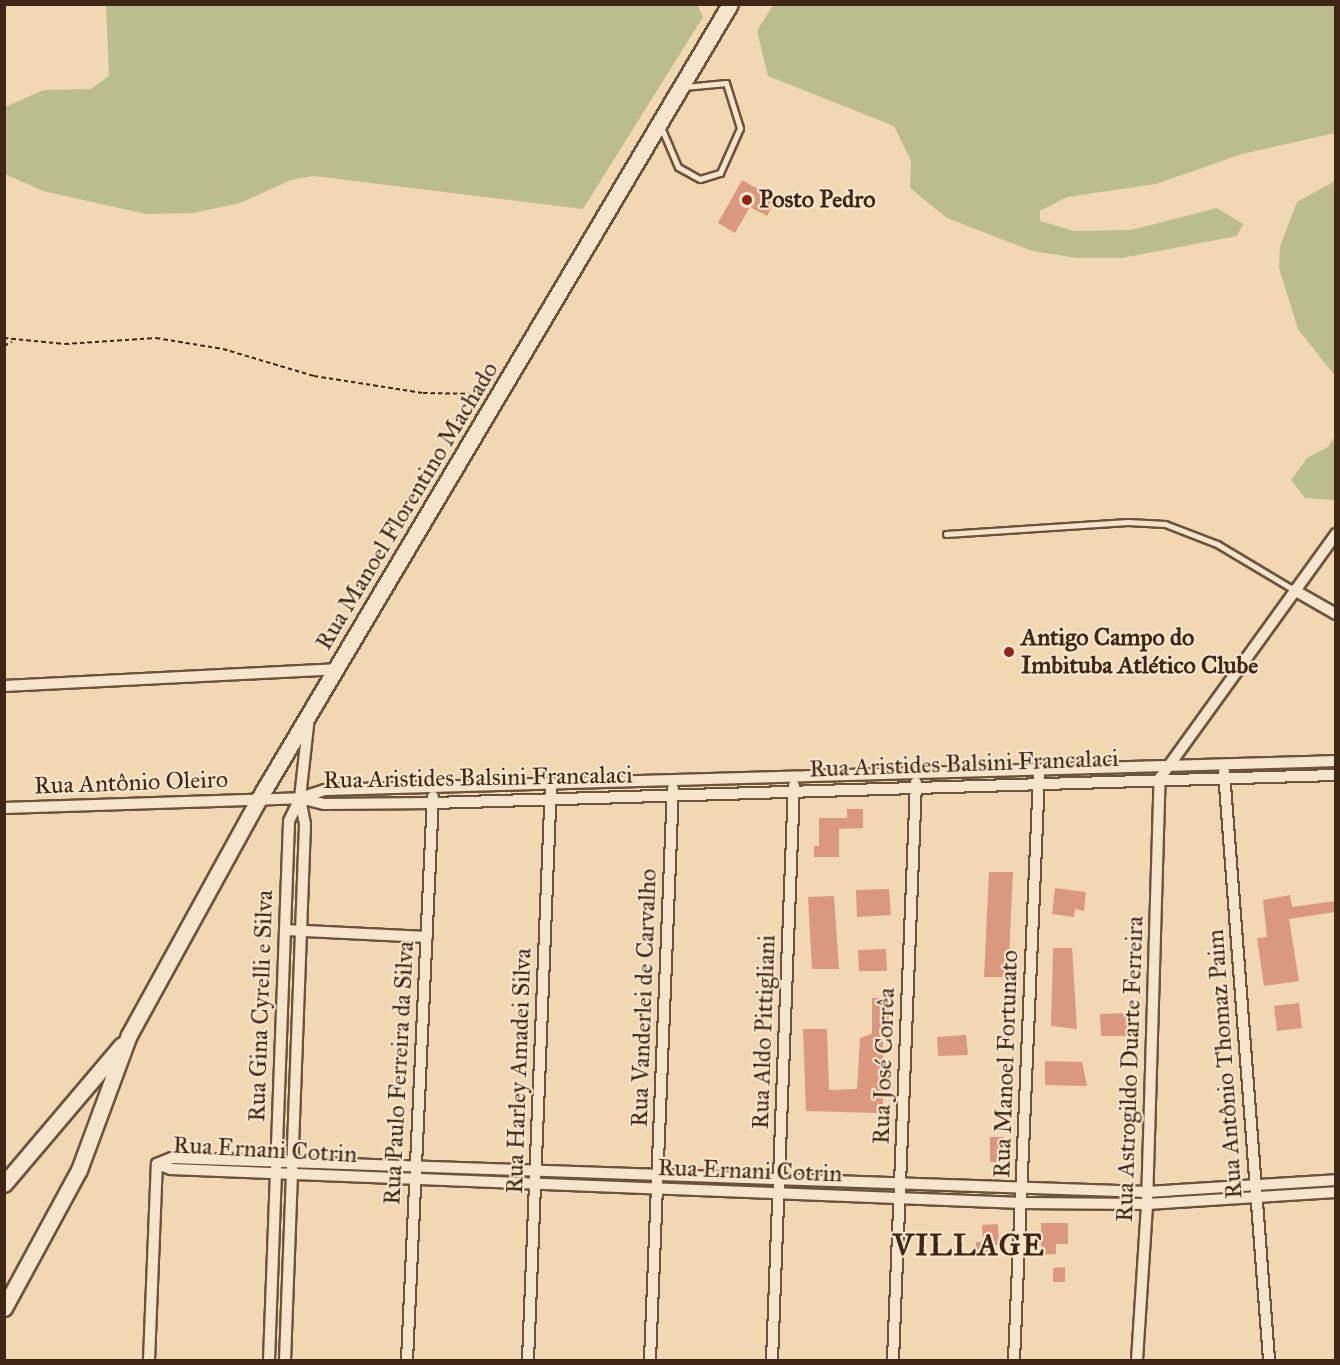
<!DOCTYPE html>
<meta charset="utf-8">
<style>
body{margin:0}
#map{position:relative;width:1340px;height:1365px;overflow:hidden;background:#f1d7b2;font-family:"IM FELL Great Primer",serif}
div>[style]{position:absolute}
.green>*{inset:0;background:#bbbe8c}
.building>*{inset:0;background:#da987e}
.path>*{height:2px;margin-top:-1px;transform-origin:0;background:repeating-linear-gradient(90deg,#402715 0 4.5px,transparent 0 7.5px)}
.roads{filter:drop-shadow(2px 0 #6c533c) drop-shadow(-2px 0 #6c533c) drop-shadow(0 2px #6c533c) drop-shadow(0 -2px #6c533c)}
.service>*{height:5px;margin:-2.5px;padding:0 2.5px;transform-origin:2.5px;border-radius:2.5px;background:#f6e5cd}
.minor>*{height:10px;margin:-5px;padding:0 5px;transform-origin:5px;border-radius:5px;background:#f6e5cd}
.secondary>*{height:15px;margin:-7.5px;padding:0 7.5px;transform-origin:7.5px;border-radius:7.5px;background:#f6e5cd}
.dots>*{width:16px;height:16px;translate:-50% -50%;box-sizing:border-box;border:3px solid #f6e5cd;border-radius:50%}
span{translate:-50% -50%;white-space:nowrap;text-align:center;line-height:1.15;-webkit-text-stroke:4.5px #f6e5cd;paint-order:stroke}
.poi-label{font-size:24px;color:#402715;font-weight:700}
.left{translate:0 -50%;text-align:left}
.street-label{font-size:24px;color:#402715}
.district-label{font-size:30px;color:#402715;font-weight:700;letter-spacing:1.5px}
.frame{position:absolute;inset:0;border:6px solid #402715;pointer-events:none}
</style>
<div id="map">
<div class="green">
<i style="clip-path:polygon(697px 4px,703px 17px,583px 209px,313px 176px,291px 180px,240px 203px,193px 213px,146px 214px,43px 191px,5px 174px,5px 107px,44px 90px,91px 89px,109px 76px,106px 5px)"></i>
<i style="clip-path:polygon(773px 5px,1335px 5px,1335px 133px,1242px 154px,1156px 184px,1067px 197px,1040px 211px,1040px 221px,1074px 231px,1131px 230px,1217px 208px,1243px 224px,1237px 236px,1122px 258px,1077px 258px,1032px 251px,947px 218px,910px 188px,911px 161px,894px 126px,768px 76px,757px 31px)"></i>
<i style="clip-path:polygon(1335px 181px,1336px 181px,1335px 376px,1298px 329px,1279px 268px,1280px 246px,1297px 202px)"></i>
<i style="clip-path:polygon(1335px 436px,1335px 500px,1305px 498px,1291px 480px,1307px 458px,1328px 447px)"></i>
</div>
<div class="building">
<i style="clip-path:polygon(742px 180px,776px 199px,767px 216px,750px 207px,735px 233px,718px 223px)"></i>
<i style="clip-path:polygon(847px 809px,863px 809px,863px 828px,839px 829px,839px 857px,814px 857px,814px 846px,819px 846px,819px 818px,847px 818px)"></i>
<i style="clip-path:polygon(989px 872px,1013px 872px,1008px 977px,984px 977px)"></i>
<i style="clip-path:polygon(1055px 888px,1086px 892px,1084px 911px,1075px 909px,1074px 917px,1052px 914px)"></i>
<i style="clip-path:polygon(889px 889px,891px 915px,857px 917px,856px 890px)"></i>
<i style="clip-path:polygon(1290px 895px,1292px 907px,1335px 901px,1335px 912px,1289px 919px,1299px 981px,1264px 986px,1257px 938px,1267px 937px,1263px 900px)"></i>
<i style="clip-path:polygon(834px 896px,839px 969px,812px 969px,808px 897px)"></i>
<i style="clip-path:polygon(1053px 948px,1072px 948px,1077px 1029px,1051px 1026px)"></i>
<i style="clip-path:polygon(886px 949px,887px 971px,859px 971px,858px 950px)"></i>
<i style="clip-path:polygon(872px 998px,889px 998px,889px 1024px,883px 1024px,883px 1104px,877px 1104px,877px 1113px,806px 1111px,803px 1029px,827px 1029px,829px 1090px,857px 1089px,860px 1038px,872px 1034px)"></i>
<i style="clip-path:polygon(1299px 1003px,1302px 1028px,1277px 1031px,1274px 1006px)"></i>
<i style="clip-path:polygon(1129px 1013px,1130px 1036px,1101px 1036px,1100px 1014px)"></i>
<i style="clip-path:polygon(966px 1035px,968px 1055px,938px 1056px,937px 1037px)"></i>
<i style="clip-path:polygon(1045px 1061px,1082px 1062px,1087px 1086px,1045px 1085px)"></i>
<i style="clip-path:polygon(990px 1137px,1004px 1137px,1005px 1162px,990px 1162px)"></i>
<i style="clip-path:polygon(1041px 1223px,1068px 1223px,1068px 1244px,1056px 1244px,1056px 1254px,1041px 1255px)"></i>
<i style="clip-path:polygon(998px 1224px,999px 1245px,989px 1245px,990px 1256px,977px 1257px,976px 1242px,983px 1242px,982px 1225px)"></i>
<i style="clip-path:polygon(1065px 1267px,1065px 1282px,1053px 1282px,1053px 1268px)"></i>
</div>
<div class="path">
<i style="left:4px;top:338px;width:61px;rotate:5.6deg"></i>
<i style="left:65px;top:344px;width:91px;rotate:-3.8deg"></i>
<i style="left:156px;top:338px;width:68px;rotate:9.3deg"></i>
<i style="left:223px;top:349px;width:95px;rotate:16.5deg"></i>
<i style="left:314px;top:376px;width:110px;rotate:8.9deg"></i>
<i style="left:423px;top:393px;width:59px;rotate:1deg"></i>
<i style="left:4px;top:346px;width:9px;rotate:-27deg"></i>
</div>
<div class="roads">
<div class="service">
<i style="left:661px;top:127px;width:43px;rotate:67deg"></i>
<i style="left:678px;top:167px;width:25px;rotate:29deg"></i>
<i style="left:700px;top:179px;width:21px;rotate:-17deg"></i>
<i style="left:720px;top:173px;width:49px;rotate:-66deg"></i>
<i style="left:740px;top:128px;width:47px;rotate:-107.3deg"></i>
<i style="left:726px;top:83px;width:42px;rotate:174.6deg"></i>
<i style="left:946px;top:534px;width:182px;rotate:-3.8deg"></i>
<i style="left:1128px;top:522px;width:37px;rotate:3deg"></i>
<i style="left:1165px;top:524px;width:56px;rotate:21deg"></i>
<i style="left:1217px;top:544px;width:90px;rotate:30.9deg"></i>
</div>
<div class="minor">
<i style="left:1294px;top:590px;width:48px;rotate:29.7deg"></i>
<i style="left:4px;top:686px;width:332px;rotate:-2.9deg"></i>
<i style="left:1224px;top:772px;width:590px;rotate:85.62deg"></i>
<i style="left:300px;top:798px;width:26px;rotate:-18deg"></i>
<i style="left:325px;top:790px;width:1011px;rotate:-1.64deg"></i>
<i style="left:4px;top:808px;width:296px;rotate:-1.9deg"></i>
<i style="left:300px;top:798px;width:25px;rotate:14deg"></i>
<i style="left:324px;top:804px;width:109px;rotate:-0.5deg"></i>
<i style="left:433px;top:803px;width:903px;rotate:-1.78deg"></i>
<i style="left:285px;top:930px;width:142px;rotate:2.8deg"></i>
<i style="left:157px;top:1164px;width:16px;rotate:-22deg"></i>
<i style="left:172px;top:1158px;width:976px;rotate:2deg"></i>
<i style="left:1147px;top:1192px;width:189px;rotate:-3.6deg"></i>
<i style="left:157px;top:1164px;width:15px;rotate:20deg"></i>
<i style="left:171px;top:1169px;width:851px;rotate:2.29deg"></i>
<i style="left:1021px;top:1203px;width:126px;rotate:0.5deg"></i>
<i style="left:1147px;top:1204px;width:189px;rotate:-3.6deg"></i>
<i style="left:149px;top:1360px;width:196px;rotate:-87.7deg"></i>
<i style="left:269px;top:1360px;width:539px;rotate:-87.87deg"></i>
<i style="left:289px;top:821px;width:25px;rotate:-64deg"></i>
<i style="left:285px;top:1360px;width:536px;rotate:-87.86deg"></i>
<i style="left:305px;top:824px;width:26px;rotate:-101deg"></i>
<i style="left:300px;top:798px;width:81px;rotate:-83.7deg"></i>
<i style="left:407px;top:1360px;width:564px;rotate:-87.36deg"></i>
<i style="left:528px;top:1360px;width:577px;rotate:-87.72deg"></i>
<i style="left:650px;top:1360px;width:572px;rotate:-87.7deg"></i>
<i style="left:772px;top:1360px;width:575px;rotate:-87.81deg"></i>
<i style="left:893px;top:1360px;width:578px;rotate:-87.72deg"></i>
<i style="left:1014px;top:1360px;width:585px;rotate:-87.55deg"></i>
<i style="left:1137px;top:1360px;width:156px;rotate:-86.3deg"></i>
<i style="left:1147px;top:1204px;width:426px;rotate:-88.3deg"></i>
<i style="left:1160px;top:778px;width:301px;rotate:-54.2deg"></i>
</div>
<div class="secondary">
<i style="left:4px;top:1184px;width:182px;rotate:-49.7deg"></i>
<i style="left:4px;top:1308px;width:157px;rotate:-61.5deg"></i>
<i style="left:79px;top:1170px;width:144px;rotate:-69.7deg"></i>
<i style="left:129px;top:1035px;width:268px;rotate:-61.2deg"></i>
<i style="left:258px;top:800px;width:925px;rotate:-59.33deg"></i>
</div>
</div>
<div class="dots">
<i style="left:747px;top:200px;background:#8f2418"></i>
<i style="left:1009px;top:652px;background:#8f2418"></i>
</div>
<div class="poi-label">
<span class="left" style="left:759px;top:200px">Posto Pedro</span>
<span class="left" style="left:1021px;top:652px">Antigo Campo do<br>Imbituba Atlético Clube</span>
</div>
<div class="street-label">
<span style="left:407px;top:506px;rotate:-59deg">Rua Manoel Florentino Machado</span>
<span style="left:964px;top:764px;rotate:-2deg">Rua Aristides Balsini Francalaci</span>
<span style="left:478px;top:778px;rotate:-1deg">Rua Aristides Balsini Francalaci</span>
<span style="left:131px;top:783px;rotate:-2deg">Rua Antônio Oleiro</span>
<span style="left:644px;top:998px;rotate:-88deg">Rua Vanderlei de Carvalho</span>
<span style="left:261px;top:1006px;rotate:-88deg">Rua Gina Cyrelli e Silva</span>
<span style="left:764px;top:1032px;rotate:-88deg">Rua Aldo Pittigliani</span>
<span style="left:1006px;top:1064px;rotate:-88deg">Rua Manoel Fortunato</span>
<span style="left:1225px;top:1064px;rotate:-94deg">Rua Antônio Thomaz Paim</span>
<span style="left:884px;top:1066px;rotate:-88deg">Rua José Corrêa</span>
<span style="left:1130px;top:1069px;rotate:-88deg">Rua Astrogildo Duarte Ferreira</span>
<span style="left:519px;top:1071px;rotate:-88deg">Rua Harley Amadei Silva</span>
<span style="left:399px;top:1073px;rotate:-87deg">Rua Paulo Ferreira da Silva</span>
<span style="left:265px;top:1150px;rotate:3deg">Rua Ernani Cotrin</span>
<span style="left:750px;top:1171px;rotate:2deg">Rua Ernani Cotrin</span>
</div>
<div class="district-label">
<span style="left:969px;top:1245px">VILLAGE</span>
</div>
<div class="frame"></div>
</div>
